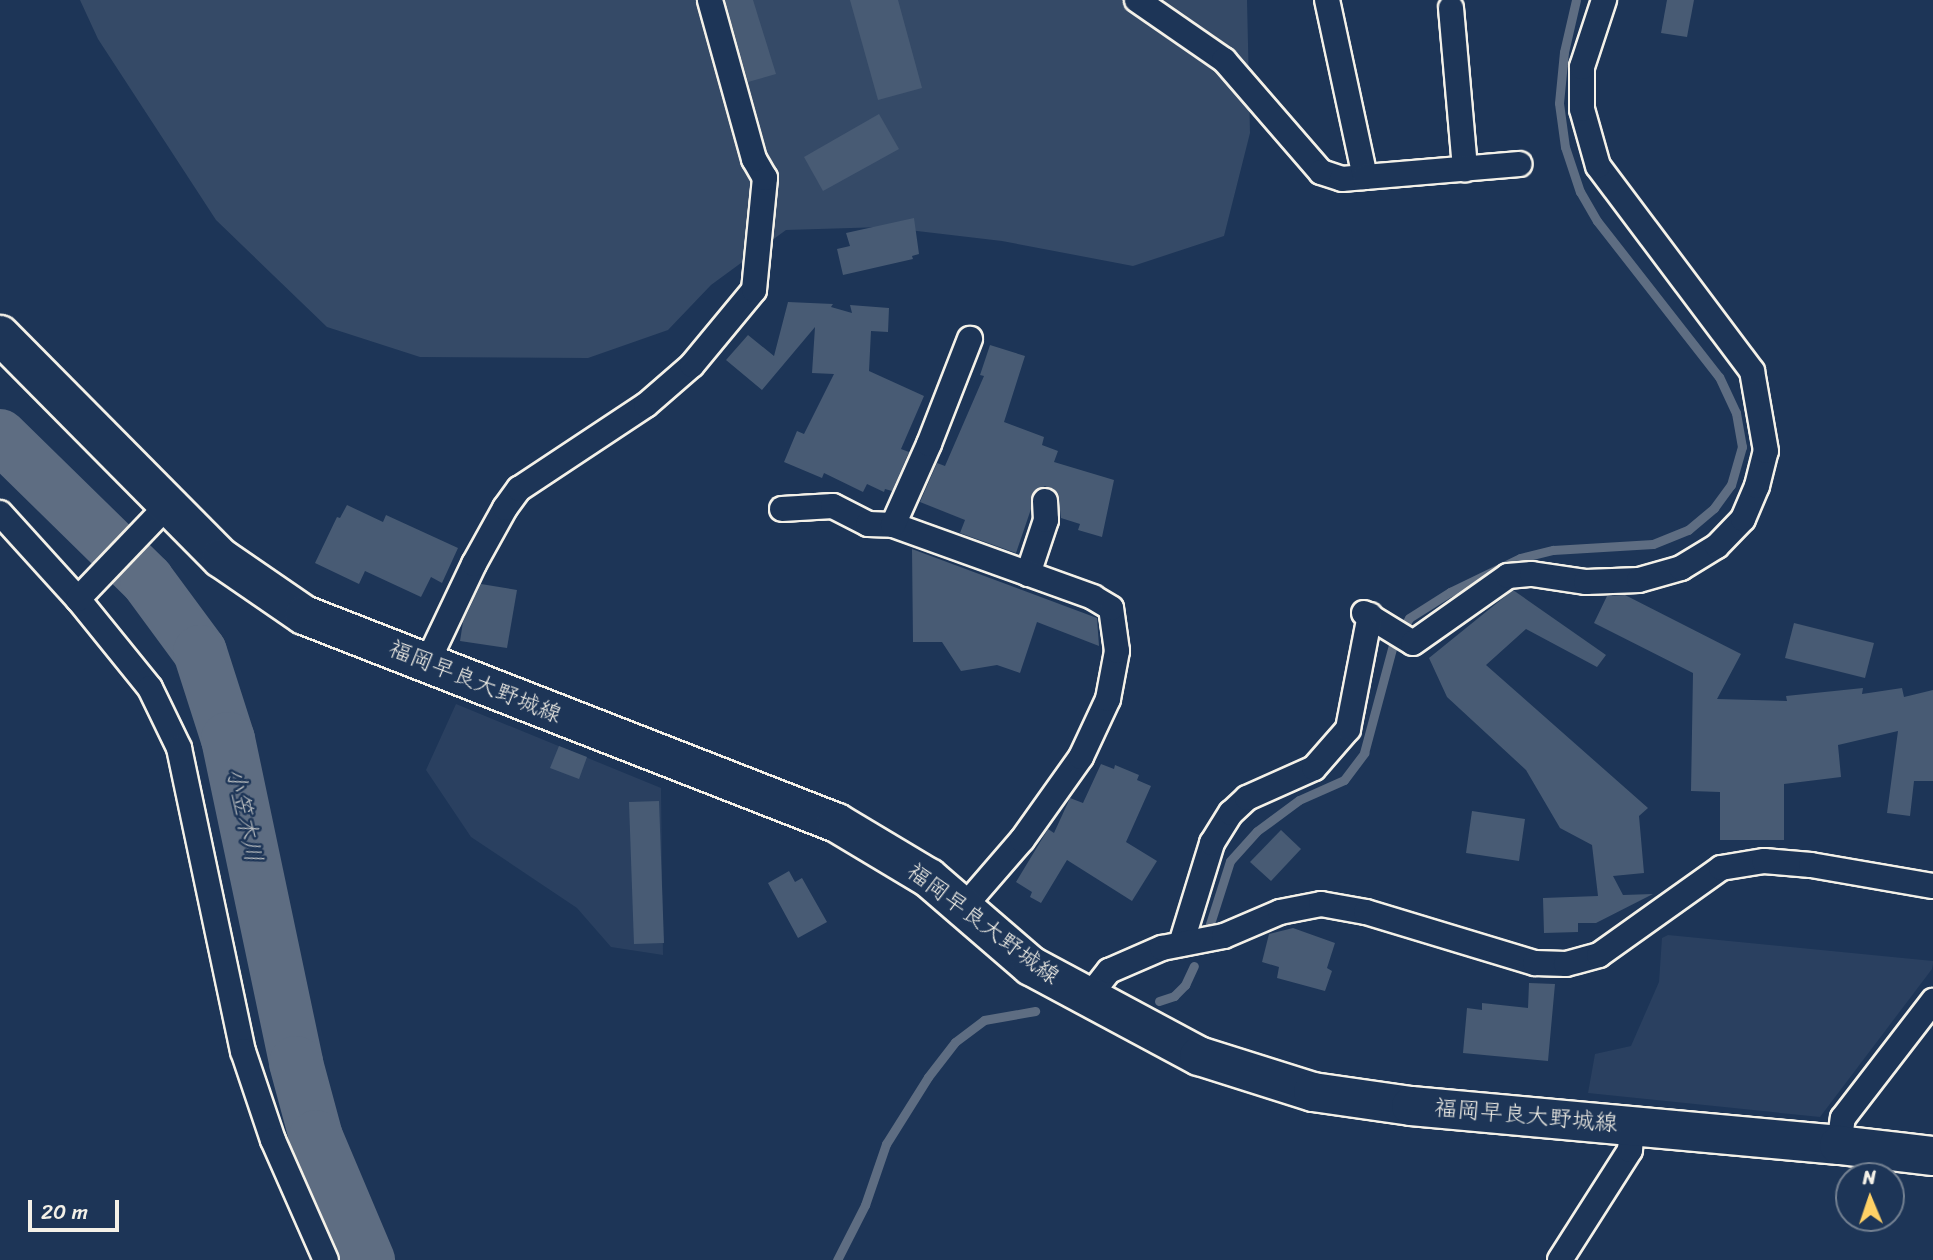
<!DOCTYPE html>
<meta charset="utf-8">
<style>
body{margin:0}
#map{position:relative;width:1933px;height:1260px;overflow:hidden;background:#1d3557;font-family:Sriracha,"Klee One",sans-serif}
div>[style]{position:absolute}
.built>*{inset:0;background:#2a4060}
.green>*{inset:0;background:#354a67}
.stream>*{height:9px;margin:-4.5px;padding:0 4.5px;transform-origin:4.5px;border-radius:4.5px;background:#5e6d82}
.river>*{height:54px;margin:-27px;padding:0 27px;transform-origin:27px;border-radius:27px;background:#5e6d82}
.building>*{inset:0;background:#485b74}
.roads{filter:drop-shadow(2px 0 #f4f1e8) drop-shadow(-2px 0 #f4f1e8) drop-shadow(0 2px #f4f1e8) drop-shadow(0 -2px #f4f1e8)}
.street>*{height:24px;margin:-12px;padding:0 12px;transform-origin:12px;border-radius:12px;background:#1d3557}
.primary>*{height:38px;margin:-19px;padding:0 19px;transform-origin:19px;border-radius:19px;background:#1d3557}
span{translate:-50% -50%;white-space:nowrap;text-align:center;line-height:1.15;-webkit-text-stroke:5px #1d3557;paint-order:stroke}
.street-label{font-size:23px;color:#f4f1e8}
.water-label{font-size:24px;color:#c0c3c4;font-style:italic}
.north{position:absolute;left:1835px;top:1162px;width:70px;height:70px;box-sizing:border-box;background:#1d3557;border:2px solid #738091;border-radius:50%;rotate:358deg;font-size:19px;font-weight:700;line-height:28px;text-align:center;color:#f4f1e8}
.north::after{content:'';display:block;margin:auto;width:24px;height:32px;background:#ffd166;clip-path:polygon(50% 0,100% 100%,50% 72%,0 100%)}
.scale{position:absolute;left:28px;top:1200px;width:91px;height:32px;box-sizing:border-box;border:4px solid #f4f1e8;border-top:0;padding-left:9px;font-size:21px;line-height:24px;white-space:nowrap;color:#f4f1e8;-webkit-text-stroke:5px #1d3557;paint-order:stroke}
</style>
<div id="map">
<div class="built">
<i style="clip-path:polygon(456px 704px,661px 788px,663px 955px,611px 947px,577px 908px,471px 837px,426px 770px)"></i>
<i style="clip-path:polygon(1668px 935px,1933px 961px,1933px 963px,1932px 969px,1820px 1117px,1588px 1093px,1595px 1054px,1631px 1046px,1659px 982px,1662px 938px)"></i>
</div>
<div class="green">
<i style="clip-path:polygon(80px 0,1247px 0,1250px 133px,1224px 236px,1133px 266px,1002px 241px,883px 227px,786px 230px,711px 285px,668px 330px,588px 358px,420px 357px,327px 327px,216px 220px,98px 39px)"></i>
</div>
<div class="stream">
<i style="left:1208px;top:930px;width:72px;rotate:-72.3deg"></i>
<i style="left:1230px;top:861px;width:40px;rotate:-48deg"></i>
<i style="left:1257px;top:831px;width:52px;rotate:-36.4deg"></i>
<i style="left:1299px;top:800px;width:49px;rotate:-24deg"></i>
<i style="left:1344px;top:780px;width:34px;rotate:-53deg"></i>
<i style="left:1364px;top:753px;width:112px;rotate:-75deg"></i>
<i style="left:1393px;top:645px;width:31px;rotate:-59deg"></i>
<i style="left:1409px;top:618px;width:49px;rotate:-32.4deg"></i>
<i style="left:1450px;top:592px;width:78px;rotate:-25.9deg"></i>
<i style="left:1520px;top:558px;width:34px;rotate:-14deg"></i>
<i style="left:1553px;top:550px;width:100px;rotate:-3.4deg"></i>
<i style="left:1653px;top:544px;width:38px;rotate:-22deg"></i>
<i style="left:1688px;top:530px;width:34px;rotate:-40deg"></i>
<i style="left:1714px;top:508px;width:29px;rotate:-54deg"></i>
<i style="left:1731px;top:485px;width:40px;rotate:-74deg"></i>
<i style="left:1742px;top:447px;width:35px;rotate:-100deg"></i>
<i style="left:1736px;top:413px;width:40px;rotate:-115deg"></i>
<i style="left:1719px;top:377px;width:198px;rotate:-128deg"></i>
<i style="left:1597px;top:221px;width:34px;rotate:-120deg"></i>
<i style="left:1580px;top:192px;width:47px;rotate:-108.4deg"></i>
<i style="left:1565px;top:147px;width:44px;rotate:-97.8deg"></i>
<i style="left:1559px;top:103px;width:51px;rotate:-84.4deg"></i>
<i style="left:1564px;top:52px;width:53px;rotate:-77deg"></i>
<i style="left:1159px;top:1001px;width:16px;rotate:-18deg"></i>
<i style="left:1174px;top:996px;width:16px;rotate:-45deg"></i>
<i style="left:1185px;top:985px;width:21px;rotate:-65deg"></i>
<i style="left:837px;top:1260px;width:62px;rotate:-63deg"></i>
<i style="left:865px;top:1205px;width:65px;rotate:-71deg"></i>
<i style="left:886px;top:1144px;width:79px;rotate:-57.9deg"></i>
<i style="left:928px;top:1077px;width:44px;rotate:-52.4deg"></i>
<i style="left:955px;top:1042px;width:36px;rotate:-37deg"></i>
<i style="left:984px;top:1020px;width:52px;rotate:-10deg"></i>
</div>
<div class="river">
<i style="left:0;top:436px;width:206px;rotate:44.4deg"></i>
<i style="left:147px;top:580px;width:89px;rotate:53.6deg"></i>
<i style="left:200px;top:652px;width:91px;rotate:72.2deg"></i>
<i style="left:228px;top:739px;width:331px;rotate:78.1deg"></i>
<i style="left:296px;top:1063px;width:77px;rotate:74.9deg"></i>
<i style="left:316px;top:1137px;width:134px;rotate:67.1deg"></i>
</div>
<div class="building">
<i style="clip-path:polygon(725px 0,753px 0,776px 74px,748px 82px)"></i>
<i style="clip-path:polygon(850px 0,898px 0,922px 88px,878px 100px)"></i>
<i style="clip-path:polygon(1667px 0,1694px 0,1687px 37px,1661px 33px)"></i>
<i style="clip-path:polygon(879px 114px,899px 149px,823px 191px,804px 157px)"></i>
<i style="clip-path:polygon(914px 218px,919px 254px,912px 256px,913px 259px,843px 275px,837px 249px,850px 246px,846px 233px)"></i>
<i style="clip-path:polygon(788px 302px,833px 304px,831px 307px,852px 313px,850px 305px,889px 308px,888px 332px,871px 331px,869px 371px,924px 396px,901px 449px,909px 452px,892px 491px,885px 489px,884px 492px,867px 484px,863px 492px,824px 473px,822px 478px,784px 462px,797px 431px,804px 434px,834px 374px,812px 373px,815px 327px,762px 390px,726px 360px,748px 335px,774px 356px)"></i>
<i style="clip-path:polygon(990px 345px,1025px 356px,1004px 422px,1044px 437px,1042px 445px,1058px 451px,1054px 462px,1114px 480px,1102px 537px,1078px 530px,1080px 524px,1061px 518px,1058px 494px,1045px 486px,1032px 495px,1031px 509px,1016px 553px,960px 533px,965px 520px,920px 502px,937px 463px,945px 466px,984px 376px,980px 375px)"></i>
<i style="clip-path:polygon(347px 505px,383px 522px,386px 515px,458px 548px,442px 583px,431px 577px,421px 597px,365px 571px,359px 584px,315px 563px,337px 517px,340px 518px)"></i>
<i style="clip-path:polygon(912px 549px,1097px 618px,1099px 646px,1037px 622px,1020px 673px,997px 665px,961px 671px,942px 642px,913px 642px)"></i>
<i style="clip-path:polygon(481px 584px,517px 590px,507px 648px,460px 641px,463px 622px)"></i>
<i style="clip-path:polygon(1513px 590px,1606px 655px,1597px 667px,1526px 629px,1486px 665px,1648px 808px,1639px 816px,1644px 873px,1613px 876px,1623px 895px,1653px 894px,1596px 923px,1578px 923px,1578px 932px,1544px 933px,1543px 898px,1598px 896px,1592px 845px,1560px 828px,1526px 770px,1447px 697px,1429px 658px)"></i>
<i style="clip-path:polygon(1625px 595px,1741px 654px,1717px 699px,1787px 701px,1786px 696px,1863px 688px,1862px 694px,1902px 688px,1904px 697px,1933px 690px,1933px 781px,1914px 781px,1910px 816px,1887px 813px,1898px 731px,1838px 745px,1841px 777px,1784px 784px,1784px 840px,1720px 840px,1720px 792px,1691px 791px,1693px 673px,1594px 623px,1607px 596px)"></i>
<i style="clip-path:polygon(1794px 623px,1874px 643px,1865px 678px,1785px 658px)"></i>
<i style="clip-path:polygon(559px 746px,587px 757px,579px 779px,550px 768px)"></i>
<i style="clip-path:polygon(1101px 764px,1114px 769px,1115px 765px,1139px 775px,1137px 780px,1151px 786px,1126px 842px,1157px 861px,1132px 901px,1067px 860px,1041px 903px,1030px 897px,1032px 892px,1016px 882px,1048px 829px,1054px 833px,1070px 798px,1083px 803px)"></i>
<i style="clip-path:polygon(659px 801px,664px 943px,634px 944px,629px 802px)"></i>
<i style="clip-path:polygon(1472px 811px,1525px 819px,1519px 861px,1466px 853px)"></i>
<i style="clip-path:polygon(1281px 830px,1301px 849px,1271px 881px,1250px 862px)"></i>
<i style="clip-path:polygon(789px 871px,795px 882px,802px 878px,827px 922px,798px 938px,768px 883px)"></i>
<i style="clip-path:polygon(1293px 928px,1335px 943px,1327px 968px,1332px 971px,1325px 991px,1277px 978px,1279px 967px,1262px 962px,1269px 934px)"></i>
<i style="clip-path:polygon(1529px 983px,1555px 984px,1548px 1061px,1463px 1053px,1467px 1008px,1482px 1010px,1482px 1003px,1528px 1008px)"></i>
</div>
<div class="roads">
<div class="street">
<i style="left:1137px;top:0;width:106px;rotate:34.6deg"></i>
<i style="left:1224px;top:60px;width:148px;rotate:49.1deg"></i>
<i style="left:1321px;top:172px;width:22px;rotate:18deg"></i>
<i style="left:1342px;top:179px;width:23px;rotate:-5deg"></i>
<i style="left:1365px;top:177px;width:181px;rotate:-102.1deg"></i>
<i style="left:1451px;top:8px;width:162px;rotate:85deg"></i>
<i style="left:1365px;top:177px;width:155px;rotate:-4.8deg"></i>
<i style="left:782px;top:509px;width:51px;rotate:-3.4deg"></i>
<i style="left:833px;top:506px;width:39px;rotate:27deg"></i>
<i style="left:868px;top:524px;width:25px;rotate:2deg"></i>
<i style="left:0;top:513px;width:116px;rotate:47.8deg"></i>
<i style="left:78px;top:599px;width:114px;rotate:51deg"></i>
<i style="left:150px;top:688px;width:67px;rotate:64.2deg"></i>
<i style="left:179px;top:748px;width:310px;rotate:78.1deg"></i>
<i style="left:243px;top:1051px;width:94px;rotate:71.4deg"></i>
<i style="left:273px;top:1140px;width:131px;rotate:66.2deg"></i>
<i style="left:1028px;top:574px;width:57px;rotate:-71.6deg"></i>
<i style="left:1046px;top:520px;width:19px;rotate:-93deg"></i>
<i style="left:78px;top:599px;width:129px;rotate:-46.3deg"></i>
<i style="left:1364px;top:613px;width:57px;rotate:31.5deg"></i>
<i style="left:1413px;top:643px;width:116px;rotate:-35.2deg"></i>
<i style="left:1508px;top:576px;width:24px;rotate:-5deg"></i>
<i style="left:1532px;top:574px;width:55px;rotate:8.4deg"></i>
<i style="left:1586px;top:582px;width:53px;rotate:-2.2deg"></i>
<i style="left:1639px;top:580px;width:44px;rotate:-15.9deg"></i>
<i style="left:1681px;top:568px;width:42px;rotate:-31.4deg"></i>
<i style="left:1717px;top:546px;width:37px;rotate:-46deg"></i>
<i style="left:1743px;top:519px;width:36px;rotate:-67deg"></i>
<i style="left:1757px;top:486px;width:36px;rotate:-76deg"></i>
<i style="left:1766px;top:451px;width:81px;rotate:-99.9deg"></i>
<i style="left:1752px;top:371px;width:256px;rotate:-126.9deg"></i>
<i style="left:1598px;top:166px;width:59px;rotate:-105.7deg"></i>
<i style="left:1582px;top:109px;width:42px;rotate:-90deg"></i>
<i style="left:1582px;top:67px;width:71px;rotate:-71.8deg"></i>
<i style="left:427px;top:663px;width:110px;rotate:-64.6deg"></i>
<i style="left:474px;top:564px;width:64px;rotate:-61deg"></i>
<i style="left:505px;top:508px;width:24px;rotate:-54deg"></i>
<i style="left:519px;top:489px;width:152px;rotate:-33.5deg"></i>
<i style="left:646px;top:405px;width:61px;rotate:-41deg"></i>
<i style="left:692px;top:365px;width:97px;rotate:-50.4deg"></i>
<i style="left:754px;top:290px;width:113px;rotate:-84.4deg"></i>
<i style="left:765px;top:178px;width:22px;rotate:-120deg"></i>
<i style="left:754px;top:159px;width:165px;rotate:-105.5deg"></i>
<i style="left:963px;top:908px;width:90px;rotate:-49.1deg"></i>
<i style="left:1022px;top:840px;width:102px;rotate:-54.6deg"></i>
<i style="left:1081px;top:757px;width:64px;rotate:-65deg"></i>
<i style="left:1108px;top:699px;width:49px;rotate:-79.4deg"></i>
<i style="left:1117px;top:651px;width:43px;rotate:-97.9deg"></i>
<i style="left:1111px;top:608px;width:21px;rotate:-149deg"></i>
<i style="left:1093px;top:597px;width:213px;rotate:-160.2deg"></i>
<i style="left:893px;top:525px;width:89px;rotate:-66deg"></i>
<i style="left:929px;top:444px;width:113px;rotate:-68.7deg"></i>
<i style="left:1181px;top:944px;width:106px;rotate:-72.9deg"></i>
<i style="left:1212px;top:843px;width:36px;rotate:-58deg"></i>
<i style="left:1231px;top:813px;width:22px;rotate:-43deg"></i>
<i style="left:1247px;top:798px;width:73px;rotate:-24.1deg"></i>
<i style="left:1314px;top:768px;width:52px;rotate:-48.9deg"></i>
<i style="left:1348px;top:729px;width:116px;rotate:-79.1deg"></i>
<i style="left:1087px;top:999px;width:36px;rotate:-52deg"></i>
<i style="left:1109px;top:971px;width:58px;rotate:-23.5deg"></i>
<i style="left:1162px;top:948px;width:63px;rotate:-11deg"></i>
<i style="left:1224px;top:936px;width:61px;rotate:-23.2deg"></i>
<i style="left:1280px;top:912px;width:42px;rotate:-11deg"></i>
<i style="left:1321px;top:904px;width:46px;rotate:10.1deg"></i>
<i style="left:1366px;top:912px;width:177px;rotate:16.8deg"></i>
<i style="left:1535px;top:963px;width:31px;rotate:2deg"></i>
<i style="left:1566px;top:964px;width:34px;rotate:-15deg"></i>
<i style="left:1599px;top:955px;width:150px;rotate:-35.5deg"></i>
<i style="left:1721px;top:868px;width:44px;rotate:-9.2deg"></i>
<i style="left:1764px;top:861px;width:47px;rotate:4.9deg"></i>
<i style="left:1811px;top:865px;width:124px;rotate:9.8deg"></i>
<i style="left:1839px;top:1145px;width:27px;rotate:-82deg"></i>
<i style="left:1843px;top:1118px;width:148px;rotate:-52.4deg"></i>
<i style="left:1560px;top:1260px;width:130px;rotate:-57.5deg"></i>
<i style="left:1630px;top:1150px;width:24px;rotate:-85deg"></i>
</div>
<div class="primary">
<i style="left:0;top:335px;width:314px;rotate:45.3deg"></i>
<i style="left:221px;top:558px;width:101px;rotate:34.5deg"></i>
<i style="left:304px;top:615px;width:572px;rotate:21.32deg"></i>
<i style="left:837px;top:823px;width:107px;rotate:30.9deg"></i>
<i style="left:929px;top:878px;width:135px;rotate:40.8deg"></i>
<i style="left:1031px;top:966px;width:191px;rotate:28.2deg"></i>
<i style="left:1199px;top:1056px;width:120px;rotate:17.5deg"></i>
<i style="left:1313px;top:1092px;width:99px;rotate:8.1deg"></i>
<i style="left:1411px;top:1106px;width:430px;rotate:5.2deg"></i>
<i style="left:1839px;top:1145px;width:95px;rotate:6.7deg"></i>
</div>
</div>
<div class="street-label">
<span style="left:475px;top:682px;rotate:22deg">福岡早良大野城線</span>
<span style="left:983px;top:924px;rotate:37deg">福岡早良大野城線</span>
<span style="left:1526px;top:1116px;rotate:5deg">福岡早良大野城線</span>
</div>
<div class="water-label">
<span style="left:244px;top:815px;rotate:78deg">小笠木川</span>
</div>
<div class="north">N</div>
<div class="scale">20 m</div>
</div>
